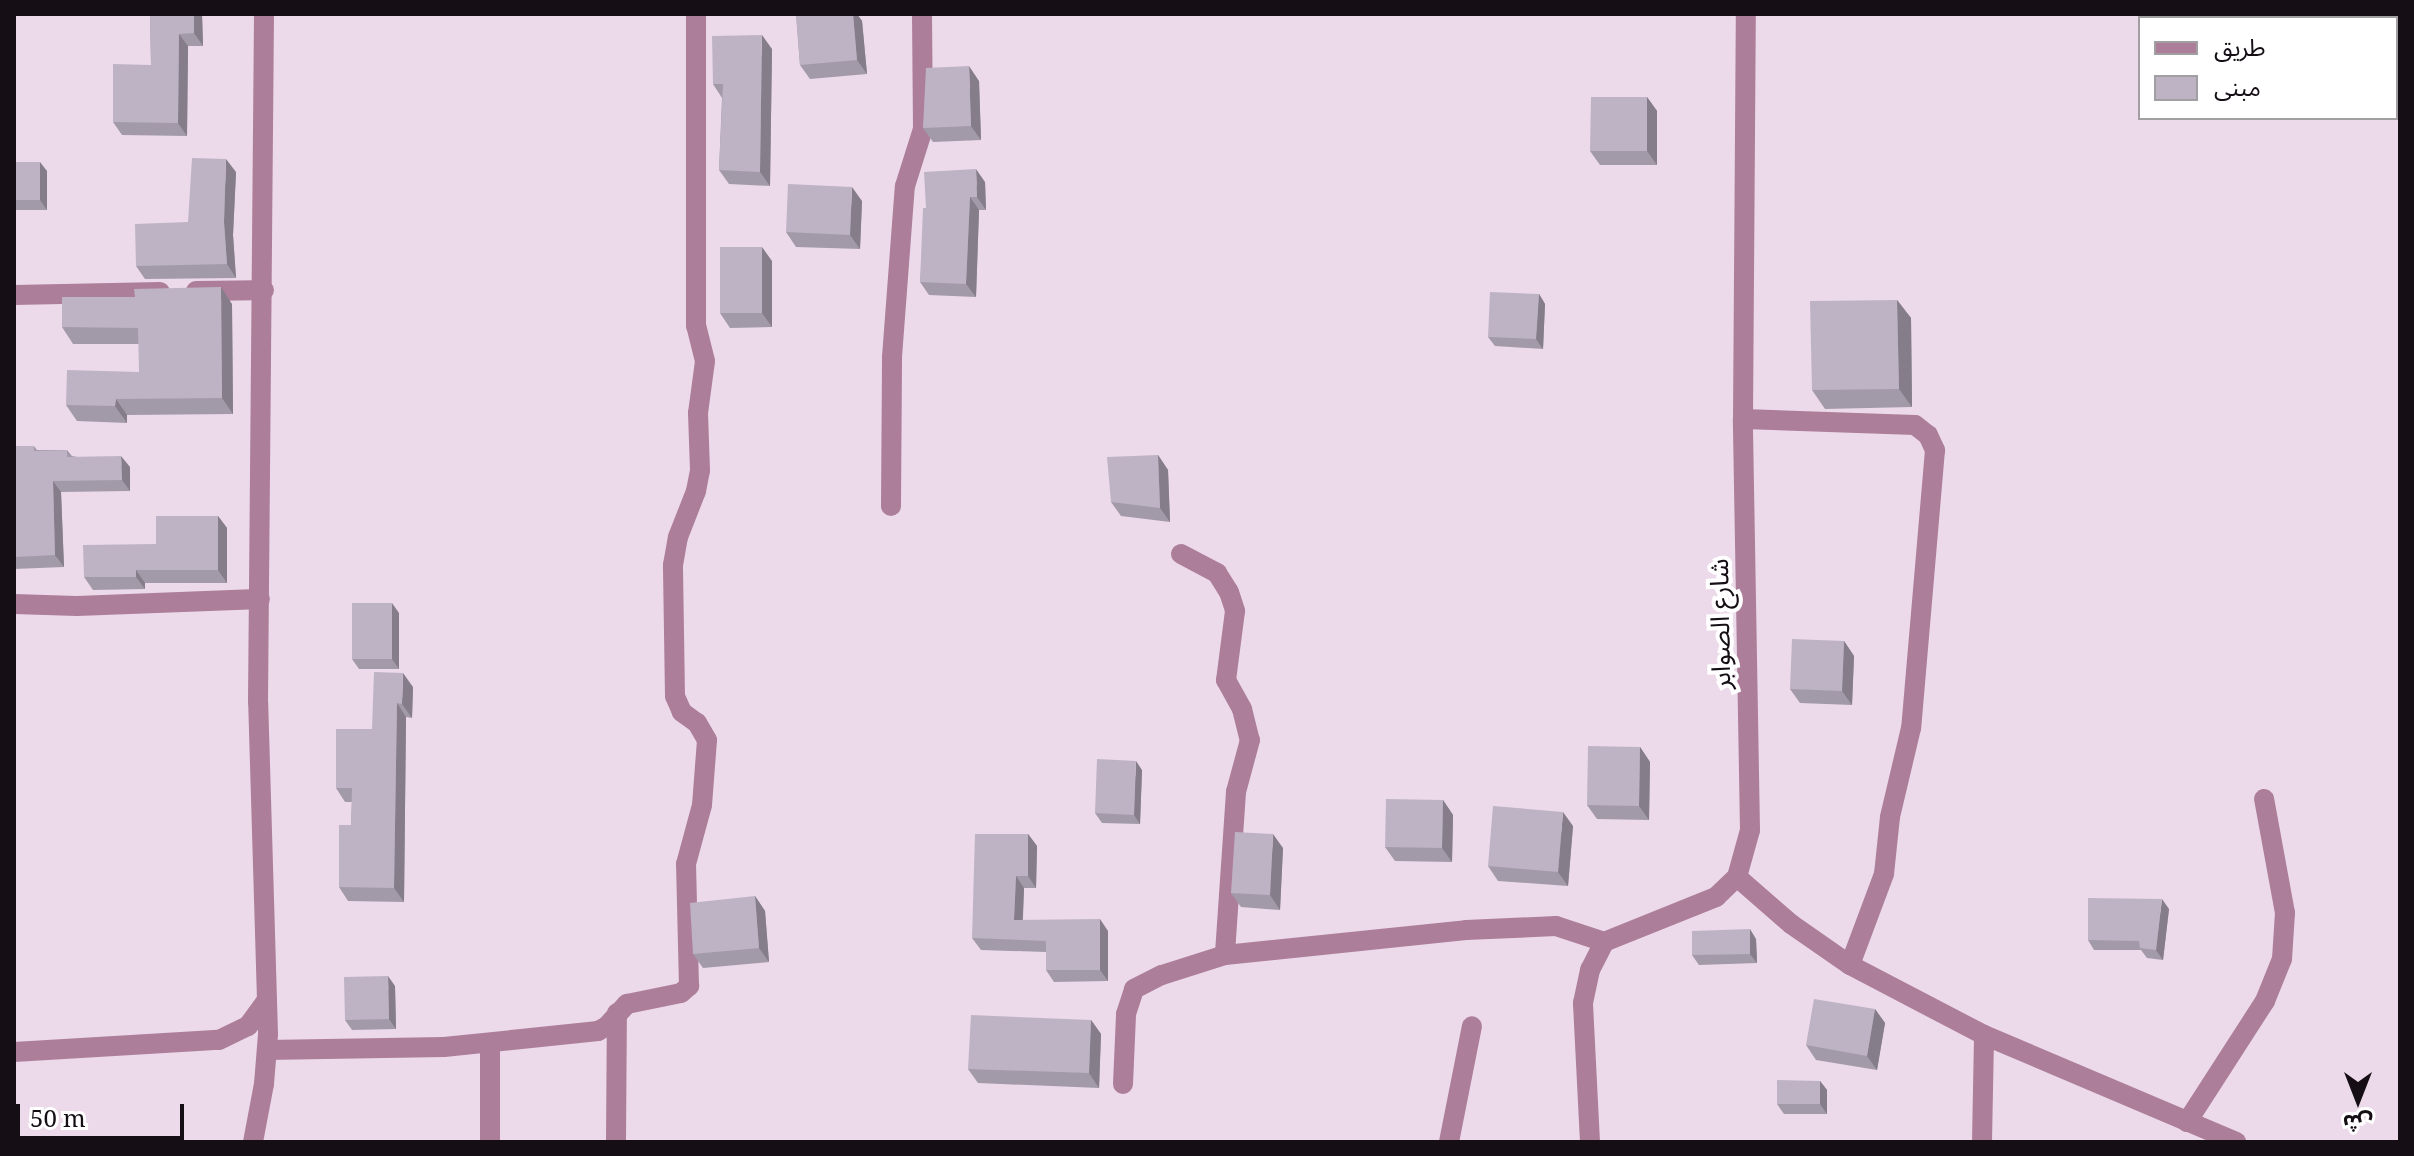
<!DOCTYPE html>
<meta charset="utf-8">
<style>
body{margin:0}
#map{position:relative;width:2414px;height:1156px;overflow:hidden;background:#ecdaea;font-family:"Noto Serif","Noto Sans Arabic",serif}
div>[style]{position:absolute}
.minor>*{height:20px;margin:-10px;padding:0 10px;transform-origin:10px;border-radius:10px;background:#ad7e9a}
.wall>*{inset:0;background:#a39aa9}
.shaded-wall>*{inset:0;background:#857d8a}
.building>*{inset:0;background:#beb3c5}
span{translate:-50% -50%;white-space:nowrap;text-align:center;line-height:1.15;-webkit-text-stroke:8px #fff;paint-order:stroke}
.street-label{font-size:26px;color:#150f15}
.frame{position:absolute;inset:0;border:16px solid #150f15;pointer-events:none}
.legend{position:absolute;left:2138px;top:16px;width:260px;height:104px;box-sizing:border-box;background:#fff;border:2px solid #a19fa1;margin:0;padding:10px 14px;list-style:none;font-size:24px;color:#150f15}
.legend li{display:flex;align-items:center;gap:16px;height:40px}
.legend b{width:40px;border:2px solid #a19fa1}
.north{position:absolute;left:2318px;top:1060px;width:80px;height:80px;-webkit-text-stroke:6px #fff;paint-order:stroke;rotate:180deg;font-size:22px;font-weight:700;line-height:32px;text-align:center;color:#150f15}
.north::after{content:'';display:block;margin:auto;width:28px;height:36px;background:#150f15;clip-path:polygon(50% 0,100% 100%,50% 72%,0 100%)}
.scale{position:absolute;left:16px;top:1104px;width:168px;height:36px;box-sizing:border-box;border:4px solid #150f15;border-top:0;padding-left:10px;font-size:24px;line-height:28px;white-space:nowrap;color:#150f15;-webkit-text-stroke:6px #fff;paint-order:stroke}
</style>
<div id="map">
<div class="minor">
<i style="left:196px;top:291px;width:68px;rotate:-0.8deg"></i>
<i style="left:14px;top:295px;width:146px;rotate:-1.2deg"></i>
<i style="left:1743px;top:419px;width:172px;rotate:2deg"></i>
<i style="left:1915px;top:425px;width:16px;rotate:38deg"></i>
<i style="left:1928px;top:435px;width:17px;rotate:65deg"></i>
<i style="left:1935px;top:450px;width:279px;rotate:94.9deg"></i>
<i style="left:1911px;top:728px;width:91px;rotate:103.3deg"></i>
<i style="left:1890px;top:817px;width:57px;rotate:96deg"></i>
<i style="left:1884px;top:874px;width:97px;rotate:110.5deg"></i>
<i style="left:891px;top:506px;width:149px;rotate:-89.6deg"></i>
<i style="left:892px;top:357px;width:171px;rotate:-85.7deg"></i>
<i style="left:905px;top:186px;width:60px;rotate:-72.5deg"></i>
<i style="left:923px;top:129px;width:115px;rotate:-90.5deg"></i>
<i style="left:1181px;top:554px;width:41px;rotate:27.8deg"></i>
<i style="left:1217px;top:573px;width:22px;rotate:58deg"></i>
<i style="left:1229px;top:592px;width:20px;rotate:72deg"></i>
<i style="left:1235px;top:611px;width:70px;rotate:97.4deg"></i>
<i style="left:1226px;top:680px;width:33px;rotate:61deg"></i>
<i style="left:1242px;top:709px;width:32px;rotate:76deg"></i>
<i style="left:1250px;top:740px;width:54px;rotate:105.1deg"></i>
<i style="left:1236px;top:792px;width:163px;rotate:93.9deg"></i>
<i style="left:14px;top:604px;width:63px;rotate:1.8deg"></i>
<i style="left:77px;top:606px;width:183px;rotate:-2.2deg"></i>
<i style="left:1737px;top:877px;width:72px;rotate:41deg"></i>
<i style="left:1791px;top:924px;width:72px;rotate:34.8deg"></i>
<i style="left:1850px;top:965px;width:151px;rotate:27.6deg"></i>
<i style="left:1984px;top:1035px;width:274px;rotate:23deg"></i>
<i style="left:490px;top:1043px;width:99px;rotate:90deg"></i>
<i style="left:267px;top:1050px;width:177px;rotate:-1deg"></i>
<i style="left:444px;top:1047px;width:155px;rotate:-5.9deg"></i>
<i style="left:598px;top:1031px;width:10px;rotate:-29deg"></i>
<i style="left:607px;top:1026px;width:30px;rotate:-48deg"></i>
<i style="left:627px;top:1004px;width:55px;rotate:-11.5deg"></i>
<i style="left:681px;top:993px;width:11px;rotate:-41deg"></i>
<i style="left:689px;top:986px;width:122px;rotate:-91.4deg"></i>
<i style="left:686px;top:864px;width:61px;rotate:-74.8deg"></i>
<i style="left:702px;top:805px;width:65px;rotate:-85.6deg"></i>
<i style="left:707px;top:740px;width:20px;rotate:-120deg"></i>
<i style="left:697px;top:723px;width:19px;rotate:-144deg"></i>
<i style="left:682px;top:712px;width:17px;rotate:-114deg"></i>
<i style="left:675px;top:696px;width:131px;rotate:-90.9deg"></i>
<i style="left:673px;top:565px;width:28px;rotate:-80deg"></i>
<i style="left:678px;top:537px;width:49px;rotate:-68.6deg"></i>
<i style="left:696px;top:491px;width:21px;rotate:-79deg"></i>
<i style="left:700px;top:470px;width:57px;rotate:-92deg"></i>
<i style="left:698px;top:413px;width:52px;rotate:-82.3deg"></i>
<i style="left:705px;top:361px;width:36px;rotate:-104deg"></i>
<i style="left:696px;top:326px;width:312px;rotate:-90deg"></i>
<i style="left:14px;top:1052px;width:205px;rotate:-3.4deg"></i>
<i style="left:219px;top:1040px;width:32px;rotate:-26deg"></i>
<i style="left:248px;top:1026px;width:32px;rotate:-54deg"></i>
<i style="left:1123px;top:1084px;width:70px;rotate:-87.5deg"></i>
<i style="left:1126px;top:1014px;width:26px;rotate:-72deg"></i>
<i style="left:1134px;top:989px;width:31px;rotate:-27deg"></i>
<i style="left:1162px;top:975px;width:66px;rotate:-17.6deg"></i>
<i style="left:1225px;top:955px;width:242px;rotate:-5.9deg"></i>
<i style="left:1466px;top:930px;width:90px;rotate:-2.5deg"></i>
<i style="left:1556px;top:926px;width:51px;rotate:18.4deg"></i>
<i style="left:2187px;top:1122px;width:144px;rotate:-57.2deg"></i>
<i style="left:2265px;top:1001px;width:45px;rotate:-68deg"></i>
<i style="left:2282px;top:959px;width:46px;rotate:-86.3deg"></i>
<i style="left:2285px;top:913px;width:116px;rotate:-100.4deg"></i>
<i style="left:253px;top:1142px;width:59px;rotate:-79.3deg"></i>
<i style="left:264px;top:1084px;width:50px;rotate:-85.4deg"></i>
<i style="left:268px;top:1034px;width:332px;rotate:-91.7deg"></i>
<i style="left:258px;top:702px;width:688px;rotate:-89.5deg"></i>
<i style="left:616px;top:1142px;width:129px;rotate:-89.6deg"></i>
<i style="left:1449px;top:1142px;width:118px;rotate:-78.8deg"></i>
<i style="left:1590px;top:1142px;width:139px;rotate:-92.9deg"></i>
<i style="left:1583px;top:1003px;width:34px;rotate:-78deg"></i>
<i style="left:1590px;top:970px;width:31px;rotate:-63deg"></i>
<i style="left:1604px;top:942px;width:121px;rotate:-21.9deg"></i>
<i style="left:1716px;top:897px;width:29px;rotate:-44deg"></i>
<i style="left:1737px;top:877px;width:49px;rotate:-74.5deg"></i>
<i style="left:1750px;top:830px;width:411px;rotate:-91deg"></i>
<i style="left:1743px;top:419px;width:405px;rotate:-89.6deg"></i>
<i style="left:1982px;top:1142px;width:107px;rotate:-88.9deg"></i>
</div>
<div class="wall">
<i style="clip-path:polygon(150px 14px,202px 14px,203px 46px,188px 46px,187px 136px,122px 135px,113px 122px,151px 65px)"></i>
<i style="clip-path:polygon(796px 14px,857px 14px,862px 21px,867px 74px,810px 79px,800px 65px)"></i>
<i style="clip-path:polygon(772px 49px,770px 186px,729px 184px,719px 170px,722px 98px,713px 84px)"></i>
<i style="clip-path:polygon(979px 81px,981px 140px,933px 142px,923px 128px)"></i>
<i style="clip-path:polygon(1647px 97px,1657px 111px,1657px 165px,1600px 165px,1590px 151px)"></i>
<i style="clip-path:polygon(14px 162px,47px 171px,47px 210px,14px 210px)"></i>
<i style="clip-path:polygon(236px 172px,233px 235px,236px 278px,145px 279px,136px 266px,188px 222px)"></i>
<i style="clip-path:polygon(985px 182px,986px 210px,979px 210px,976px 297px,929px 295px,920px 282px,926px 208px)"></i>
<i style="clip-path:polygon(862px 201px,860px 249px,796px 247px,786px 232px)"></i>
<i style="clip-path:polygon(772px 261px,772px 327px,730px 328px,720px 313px)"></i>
<i style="clip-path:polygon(1539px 294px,1545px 304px,1543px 349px,1495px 346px,1488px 337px)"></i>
<i style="clip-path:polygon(1897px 300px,1911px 318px,1912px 407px,1825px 409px,1812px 390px)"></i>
<i style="clip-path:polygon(232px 304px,233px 414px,127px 415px,127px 423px,77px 421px,66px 405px,139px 372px,139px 344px,73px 344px,62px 327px)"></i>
<i style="clip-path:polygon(14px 446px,34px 446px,37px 450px,67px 450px,72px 456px,130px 467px,130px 491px,61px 492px,64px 567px,14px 569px)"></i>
<i style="clip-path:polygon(1158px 455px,1168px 470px,1170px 522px,1121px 516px,1111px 502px)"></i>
<i style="clip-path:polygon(218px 516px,227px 528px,227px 583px,145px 583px,145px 589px,93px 590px,84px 577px)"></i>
<i style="clip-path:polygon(399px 613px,399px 669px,359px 669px,352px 659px)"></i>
<i style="clip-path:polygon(1844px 641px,1854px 656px,1852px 705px,1800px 703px,1790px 689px)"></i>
<i style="clip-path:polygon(413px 687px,412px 718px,406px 717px,404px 902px,348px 901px,339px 887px,351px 825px,352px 802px,345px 802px,336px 788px,372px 729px)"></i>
<i style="clip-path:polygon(1640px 747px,1650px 762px,1649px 820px,1597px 819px,1587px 805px)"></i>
<i style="clip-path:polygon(1142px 770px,1140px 824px,1102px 823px,1095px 813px)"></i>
<i style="clip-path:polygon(1443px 800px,1453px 815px,1452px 862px,1395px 861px,1385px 847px)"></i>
<i style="clip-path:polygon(1573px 826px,1568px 886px,1498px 881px,1488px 866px)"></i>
<i style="clip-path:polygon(1028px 834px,1037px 846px,1036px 888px,1024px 888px,1023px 920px,1108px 931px,1108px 981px,1054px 982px,1046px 970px,1046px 952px,981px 950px,972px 938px)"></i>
<i style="clip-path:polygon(1283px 848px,1280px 910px,1241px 907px,1231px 893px)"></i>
<i style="clip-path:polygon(755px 896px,765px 911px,769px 962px,703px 968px,693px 954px)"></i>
<i style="clip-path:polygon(2169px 909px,2163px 960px,2147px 958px,2141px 950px,2094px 950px,2088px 940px)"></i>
<i style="clip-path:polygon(1756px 939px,1757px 963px,1699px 965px,1692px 955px)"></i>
<i style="clip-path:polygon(395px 986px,396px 1029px,352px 1030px,345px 1020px)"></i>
<i style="clip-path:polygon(1875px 1009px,1885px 1023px,1877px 1070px,1816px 1060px,1806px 1045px)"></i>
<i style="clip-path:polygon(1091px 1020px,1101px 1034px,1099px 1088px,978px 1083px,968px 1069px)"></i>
<i style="clip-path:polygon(1820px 1081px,1827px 1090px,1827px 1114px,1784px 1114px,1777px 1104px)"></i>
</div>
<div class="shaded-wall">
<i style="clip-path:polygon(194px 14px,202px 14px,203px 46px,194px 33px)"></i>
<i style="clip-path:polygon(853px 14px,857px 14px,862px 21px,867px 74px,857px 60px)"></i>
<i style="clip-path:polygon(179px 34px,188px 46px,187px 136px,178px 123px)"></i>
<i style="clip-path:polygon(762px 35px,772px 49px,770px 186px,760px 172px)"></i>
<i style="clip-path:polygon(969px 66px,979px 81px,981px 140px,971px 126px)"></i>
<i style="clip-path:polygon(1647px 97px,1657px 111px,1657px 165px,1647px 151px)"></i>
<i style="clip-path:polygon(226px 159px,236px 172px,233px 235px,236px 278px,227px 264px,224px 222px)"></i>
<i style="clip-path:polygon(40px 162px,47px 171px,47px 210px,40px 200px)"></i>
<i style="clip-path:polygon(976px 169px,985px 182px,986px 210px,977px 197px)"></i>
<i style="clip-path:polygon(852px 187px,862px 201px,860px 249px,850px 235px)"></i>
<i style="clip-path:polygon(970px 197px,979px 210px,976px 297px,966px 284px)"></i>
<i style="clip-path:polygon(762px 247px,772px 261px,772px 327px,762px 313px)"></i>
<i style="clip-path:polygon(221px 287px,232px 304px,233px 414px,222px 398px)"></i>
<i style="clip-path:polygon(1539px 294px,1545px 304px,1543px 349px,1536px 339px)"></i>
<i style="clip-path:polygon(1897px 300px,1911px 318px,1912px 407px,1899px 389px)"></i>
<i style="clip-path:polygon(116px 399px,127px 415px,127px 423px,115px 406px)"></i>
<i style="clip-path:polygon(1158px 455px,1168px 470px,1170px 522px,1160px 508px)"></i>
<i style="clip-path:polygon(121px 456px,130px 467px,130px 491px,122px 480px)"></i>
<i style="clip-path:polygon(53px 481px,61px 492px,64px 567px,55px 555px)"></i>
<i style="clip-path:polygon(218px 516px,227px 528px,227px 583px,218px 570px)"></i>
<i style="clip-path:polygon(136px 570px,145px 583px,145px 589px,136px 577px)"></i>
<i style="clip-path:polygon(392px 603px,399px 613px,399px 669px,392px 659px)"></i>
<i style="clip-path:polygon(1844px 641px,1854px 656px,1852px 705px,1842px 691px)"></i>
<i style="clip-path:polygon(403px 673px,413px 687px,412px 718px,402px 704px)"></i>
<i style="clip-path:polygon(397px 703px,406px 717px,404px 902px,394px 888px)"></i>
<i style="clip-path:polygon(1640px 747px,1650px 762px,1649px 820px,1639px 806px)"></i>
<i style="clip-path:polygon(1136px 761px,1142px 770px,1140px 824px,1134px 815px)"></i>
<i style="clip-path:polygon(1443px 800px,1453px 815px,1452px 862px,1442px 848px)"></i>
<i style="clip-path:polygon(1563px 812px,1573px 826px,1568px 886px,1558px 872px)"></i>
<i style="clip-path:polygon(1028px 834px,1037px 846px,1036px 888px,1028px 876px)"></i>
<i style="clip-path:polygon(1273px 834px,1283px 848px,1280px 910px,1270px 895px)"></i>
<i style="clip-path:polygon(1016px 876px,1024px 888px,1022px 932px,1014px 920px)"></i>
<i style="clip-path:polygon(755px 896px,765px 911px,769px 962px,759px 948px)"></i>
<i style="clip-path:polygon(2162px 899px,2169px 909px,2163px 960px,2156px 950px)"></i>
<i style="clip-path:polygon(1100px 919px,1108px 931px,1108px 981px,1100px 970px)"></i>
<i style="clip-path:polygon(1750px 929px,1756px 939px,1757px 963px,1750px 954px)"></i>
<i style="clip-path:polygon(388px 976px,395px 986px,396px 1029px,389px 1019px)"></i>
<i style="clip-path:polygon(1875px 1009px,1885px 1023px,1877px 1070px,1867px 1056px)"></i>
<i style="clip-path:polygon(1091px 1020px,1101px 1034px,1099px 1088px,1089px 1073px)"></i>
<i style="clip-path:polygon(1820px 1081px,1827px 1090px,1827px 1114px,1820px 1104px)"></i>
</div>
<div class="building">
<i style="clip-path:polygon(150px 14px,194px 14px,194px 33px,179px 34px,178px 123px,113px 122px,113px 64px,151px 65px)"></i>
<i style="clip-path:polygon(796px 14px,853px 14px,857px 60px,800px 65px)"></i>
<i style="clip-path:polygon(762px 35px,760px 172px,719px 170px,723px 84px,713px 84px,712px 36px)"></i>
<i style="clip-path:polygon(969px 66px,971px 126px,923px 128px,926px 68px)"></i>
<i style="clip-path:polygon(1591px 97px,1647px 97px,1647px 151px,1590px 151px)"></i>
<i style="clip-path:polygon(192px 158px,226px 159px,224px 222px,227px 264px,136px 266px,135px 224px,188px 222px)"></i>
<i style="clip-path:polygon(14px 162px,40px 162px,40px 200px,14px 200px)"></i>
<i style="clip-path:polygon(976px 169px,977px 197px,970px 197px,966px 284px,920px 282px,923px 208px,926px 208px,924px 172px)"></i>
<i style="clip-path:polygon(788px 184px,852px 187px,850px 235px,786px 232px)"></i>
<i style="clip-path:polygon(720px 247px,762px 247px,762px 313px,720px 313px)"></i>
<i style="clip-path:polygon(221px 287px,222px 398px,116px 399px,115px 406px,66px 405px,67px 370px,139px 372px,138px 328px,62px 327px,62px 297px,135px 297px,134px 289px)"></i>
<i style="clip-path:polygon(1490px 292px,1539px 294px,1536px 339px,1488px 337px)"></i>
<i style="clip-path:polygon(1897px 300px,1899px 389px,1812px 390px,1810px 301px)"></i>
<i style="clip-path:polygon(14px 446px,34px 446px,34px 451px,67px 450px,67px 457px,121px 456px,122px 480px,53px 481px,55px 555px,14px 557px)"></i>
<i style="clip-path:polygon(1158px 455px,1160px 508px,1111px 502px,1107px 457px)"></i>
<i style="clip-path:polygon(156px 516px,218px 516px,218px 570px,136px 570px,136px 577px,84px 577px,83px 545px,156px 544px)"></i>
<i style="clip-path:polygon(352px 603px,392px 603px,392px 659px,352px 659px)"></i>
<i style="clip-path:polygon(1792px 639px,1844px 641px,1842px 691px,1790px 689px)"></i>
<i style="clip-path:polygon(374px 672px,403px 673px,402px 704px,397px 703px,394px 888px,339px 887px,339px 825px,351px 825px,352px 788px,336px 788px,336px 729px,372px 729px)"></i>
<i style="clip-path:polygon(1588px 746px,1640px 747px,1639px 806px,1587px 805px)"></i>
<i style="clip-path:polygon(1097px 759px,1136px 761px,1134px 815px,1095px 813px)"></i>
<i style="clip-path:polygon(1386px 799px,1443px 800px,1442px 848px,1385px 847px)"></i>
<i style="clip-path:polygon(1493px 806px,1563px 812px,1558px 872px,1488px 866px)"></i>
<i style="clip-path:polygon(1235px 832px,1273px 834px,1270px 895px,1231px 893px)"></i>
<i style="clip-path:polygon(975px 834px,1028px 834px,1028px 876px,1016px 876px,1014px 920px,1100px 919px,1100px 970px,1046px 970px,1046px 941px,972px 938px)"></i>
<i style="clip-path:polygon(755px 896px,759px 948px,693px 954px,690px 903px)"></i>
<i style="clip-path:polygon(2088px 898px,2162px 899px,2156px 950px,2140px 948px,2139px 941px,2088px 940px)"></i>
<i style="clip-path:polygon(1750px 929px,1750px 954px,1692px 955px,1692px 931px)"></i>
<i style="clip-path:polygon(388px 976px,389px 1019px,345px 1020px,344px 977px)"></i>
<i style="clip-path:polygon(1814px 999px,1875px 1009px,1867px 1056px,1806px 1045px)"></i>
<i style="clip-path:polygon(971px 1015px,1091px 1020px,1089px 1073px,968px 1069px)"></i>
<i style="clip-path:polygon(1777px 1080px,1820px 1081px,1820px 1104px,1777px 1104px)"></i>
</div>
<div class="street-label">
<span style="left:1720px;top:624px;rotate:-91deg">شارع الصوابر</span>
</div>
<div class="frame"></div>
<ul class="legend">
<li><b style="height:10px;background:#ad7e9a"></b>طريق</li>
<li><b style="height:22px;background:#beb3c5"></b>مبنى</li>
</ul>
<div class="north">ش</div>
<div class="scale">50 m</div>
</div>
